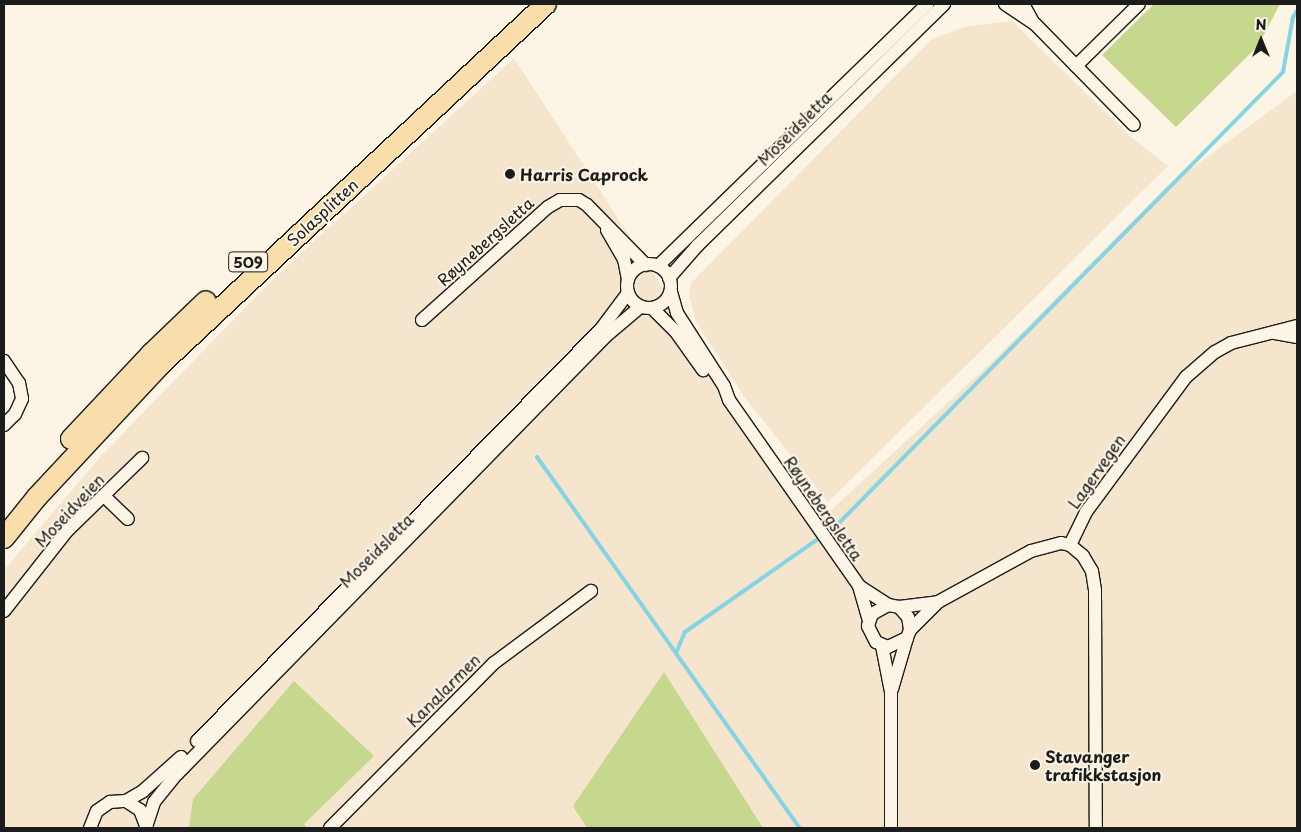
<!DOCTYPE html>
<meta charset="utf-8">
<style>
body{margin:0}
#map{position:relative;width:1301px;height:832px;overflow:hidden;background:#fcf5e5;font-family:"Playpen Sans",sans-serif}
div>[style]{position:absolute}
.built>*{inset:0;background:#f5e5cd}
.green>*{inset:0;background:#c5d88d}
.stream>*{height:4px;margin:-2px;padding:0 2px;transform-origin:2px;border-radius:2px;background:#85d3e3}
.roads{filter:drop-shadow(1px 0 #1c1c1c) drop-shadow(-1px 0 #1c1c1c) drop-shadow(0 1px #1c1c1c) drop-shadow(0 -1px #1c1c1c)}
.minor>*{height:12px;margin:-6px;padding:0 6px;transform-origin:6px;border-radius:6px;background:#fcf5e5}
.minor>.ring{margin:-6px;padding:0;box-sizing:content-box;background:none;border:12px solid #fcf5e5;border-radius:50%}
.trunk>*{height:20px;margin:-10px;padding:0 10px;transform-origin:10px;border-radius:10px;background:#f9ddab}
.dots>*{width:14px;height:14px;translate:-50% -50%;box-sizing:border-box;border:2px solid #fcf5e5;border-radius:50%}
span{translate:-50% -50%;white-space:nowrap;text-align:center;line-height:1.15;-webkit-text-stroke:4px #fcf5e5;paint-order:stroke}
.shield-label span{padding:1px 4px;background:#fcf5e5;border:1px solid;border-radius:4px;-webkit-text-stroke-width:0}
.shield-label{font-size:15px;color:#1c1c1c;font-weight:700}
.street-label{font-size:16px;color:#1c1c1c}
.poi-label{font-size:16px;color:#1c1c1c;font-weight:700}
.left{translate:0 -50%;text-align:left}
.frame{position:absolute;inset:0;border:5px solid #1c1c1c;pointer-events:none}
.north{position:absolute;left:1236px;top:15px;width:50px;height:50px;-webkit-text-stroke:4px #fcf5e5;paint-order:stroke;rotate:0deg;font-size:14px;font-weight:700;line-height:20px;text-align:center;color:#1c1c1c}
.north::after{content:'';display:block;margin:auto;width:18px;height:22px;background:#1c1c1c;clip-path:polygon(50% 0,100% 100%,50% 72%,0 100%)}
</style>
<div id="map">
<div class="built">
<i style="clip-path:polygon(1012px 21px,1130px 136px,1168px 166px,828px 502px,745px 398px,696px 322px,689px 294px,691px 283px,931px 40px,964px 27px)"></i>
<i style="clip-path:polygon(514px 58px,816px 524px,996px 358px,1166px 187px,1297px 91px,1297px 828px,4px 828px,4px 570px,101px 456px,270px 282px)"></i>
</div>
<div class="green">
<i style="clip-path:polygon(1154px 4px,1280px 4px,1258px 46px,1176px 127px,1102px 55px)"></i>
<i style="clip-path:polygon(664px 672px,763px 828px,587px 828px,573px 806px)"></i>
<i style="clip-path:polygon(294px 681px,374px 756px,304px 824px,307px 828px,189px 828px,193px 799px)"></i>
</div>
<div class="stream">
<i style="left:537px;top:457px;width:455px;rotate:54.7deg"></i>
<i style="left:676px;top:653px;width:23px;rotate:-67deg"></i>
<i style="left:685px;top:632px;width:183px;rotate:-35deg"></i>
<i style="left:835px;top:527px;width:639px;rotate:-45.44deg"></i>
<i style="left:1283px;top:72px;width:56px;rotate:-79.7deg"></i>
<i style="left:1293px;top:17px;width:7px;rotate:-56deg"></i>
</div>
<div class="roads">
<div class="minor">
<i style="left:1005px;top:4px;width:36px;rotate:34deg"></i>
<i style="left:1035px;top:24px;width:141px;rotate:45.6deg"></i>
<i style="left:1023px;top:4px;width:21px;rotate:61deg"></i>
<i style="left:1076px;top:66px;width:88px;rotate:-44.5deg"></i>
<i style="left:607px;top:230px;width:34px;rotate:60deg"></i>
<i style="left:624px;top:259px;width:21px;rotate:79deg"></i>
<i class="ring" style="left:627px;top:264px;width:32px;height:32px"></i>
<i style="left:658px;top:266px;width:376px;rotate:-44.2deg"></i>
<i style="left:669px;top:278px;width:43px;rotate:-48.8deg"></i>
<i style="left:697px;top:246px;width:346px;rotate:-44.4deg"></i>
<i style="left:671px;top:292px;width:22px;rotate:74deg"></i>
<i style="left:677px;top:313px;width:87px;rotate:57.2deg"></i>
<i style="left:724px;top:386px;width:15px;rotate:70deg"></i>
<i style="left:729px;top:400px;width:227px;rotate:55deg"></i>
<i style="left:859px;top:586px;width:35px;rotate:74deg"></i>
<i style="left:652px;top:308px;width:34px;rotate:45deg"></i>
<i style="left:676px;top:332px;width:47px;rotate:54.6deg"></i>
<i style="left:422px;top:320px;width:169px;rotate:-41.9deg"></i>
<i style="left:548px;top:207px;width:14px;rotate:-30deg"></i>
<i style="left:560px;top:200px;width:19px"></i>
<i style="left:579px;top:200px;width:9px;rotate:32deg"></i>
<i style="left:587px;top:205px;width:84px;rotate:45.5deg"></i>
<i style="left:1274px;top:333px;width:23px;rotate:10deg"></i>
<i style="left:4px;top:361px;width:27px;rotate:56deg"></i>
<i style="left:19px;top:383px;width:16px;rotate:79deg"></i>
<i style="left:22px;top:399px;width:17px;rotate:115deg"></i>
<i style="left:15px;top:414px;width:16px;rotate:135deg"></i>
<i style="left:104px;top:496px;width:33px;rotate:44deg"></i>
<i style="left:1070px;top:545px;width:37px;rotate:-64deg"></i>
<i style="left:1086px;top:512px;width:168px;rotate:-53.5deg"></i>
<i style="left:1186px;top:377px;width:38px;rotate:-41deg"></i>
<i style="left:1215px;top:352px;width:18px;rotate:-29deg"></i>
<i style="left:1231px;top:343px;width:68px;rotate:-14.4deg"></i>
<i style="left:859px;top:586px;width:35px;rotate:33deg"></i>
<i style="left:888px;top:605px;width:11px;rotate:10deg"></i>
<i style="left:899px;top:607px;width:13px;rotate:48deg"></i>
<i style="left:908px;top:617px;width:13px;rotate:81deg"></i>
<i style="left:910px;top:630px;width:9px;rotate:111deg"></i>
<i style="left:907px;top:638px;width:21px;rotate:155deg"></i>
<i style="left:888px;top:647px;width:13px;rotate:-157deg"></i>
<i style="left:876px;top:642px;width:18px;rotate:-117deg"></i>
<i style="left:868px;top:626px;width:13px;rotate:-72deg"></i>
<i style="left:872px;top:614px;width:18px;rotate:-29deg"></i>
<i style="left:899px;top:607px;width:39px;rotate:-7deg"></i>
<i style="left:4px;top:611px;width:102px;rotate:-51.8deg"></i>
<i style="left:67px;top:531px;width:105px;rotate:-44.2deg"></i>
<i style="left:910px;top:630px;width:40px;rotate:-45deg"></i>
<i style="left:938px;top:602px;width:106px;rotate:-28.7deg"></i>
<i style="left:1031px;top:551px;width:31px;rotate:-15deg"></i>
<i style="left:1061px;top:543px;width:9px;rotate:13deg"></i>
<i style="left:1070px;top:545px;width:17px;rotate:40deg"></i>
<i style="left:1083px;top:556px;width:17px;rotate:59deg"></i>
<i style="left:1092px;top:571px;width:20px;rotate:81deg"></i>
<i style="left:1095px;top:591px;width:237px;rotate:89.8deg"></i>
<i style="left:882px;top:646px;width:47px;rotate:78.9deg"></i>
<i style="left:891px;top:692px;width:136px;rotate:90deg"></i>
<i style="left:892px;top:689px;width:53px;rotate:-73.6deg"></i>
<i style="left:197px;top:741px;width:577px;rotate:-45.56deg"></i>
<i style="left:601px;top:329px;width:45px;rotate:-53.1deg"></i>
<i style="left:126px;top:801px;width:20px;rotate:-30deg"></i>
<i style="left:143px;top:791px;width:51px;rotate:-41.8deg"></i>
<i style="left:147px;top:824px;width:23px;rotate:-72deg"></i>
<i style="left:154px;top:802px;width:36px;rotate:-51deg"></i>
<i style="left:177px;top:774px;width:615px;rotate:-45.59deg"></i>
<i style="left:607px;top:335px;width:43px;rotate:-40.3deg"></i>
<i style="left:90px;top:828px;width:18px;rotate:-68deg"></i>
<i style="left:97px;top:811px;width:16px;rotate:-35deg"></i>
<i style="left:110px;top:802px;width:16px;rotate:-4deg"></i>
<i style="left:126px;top:801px;width:17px;rotate:33deg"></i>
<i style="left:140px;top:810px;width:19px;rotate:69deg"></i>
<i style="left:330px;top:828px;width:233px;rotate:-45.2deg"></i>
<i style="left:494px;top:663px;width:121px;rotate:-36.6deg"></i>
</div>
<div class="trunk">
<i style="left:71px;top:439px;width:117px;rotate:-46.7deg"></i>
<i style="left:151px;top:354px;width:76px;rotate:-43.9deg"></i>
<i style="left:4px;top:538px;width:53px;rotate:-51.2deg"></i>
<i style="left:37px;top:497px;width:182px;rotate:-47deg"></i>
<i style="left:161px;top:364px;width:527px;rotate:-43.08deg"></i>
</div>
</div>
<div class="dots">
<i style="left:510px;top:174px;background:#1c1c1c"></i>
<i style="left:1035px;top:765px;background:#1c1c1c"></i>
</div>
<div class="shield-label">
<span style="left:248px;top:262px">509</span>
</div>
<div class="street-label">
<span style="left:794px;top:128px;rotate:-45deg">Moseidsletta</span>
<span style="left:322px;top:212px;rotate:-43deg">Solasplitten</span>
<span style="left:485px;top:241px;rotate:-42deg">Røynebergsletta</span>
<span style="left:1096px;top:471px;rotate:-55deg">Lagervegen</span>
<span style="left:824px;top:508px;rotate:55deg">Røynebergsletta</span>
<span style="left:69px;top:510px;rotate:-47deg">Moseidveien</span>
<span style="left:376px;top:550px;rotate:-45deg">Moseidsletta</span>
<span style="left:443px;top:690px;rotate:-45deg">Kanalarmen</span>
</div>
<div class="poi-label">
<span class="left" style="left:520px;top:174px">Harris Caprock</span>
<span class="left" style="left:1045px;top:765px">Stavanger<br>trafikkstasjon</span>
</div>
<div class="frame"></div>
<div class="north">N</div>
</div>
